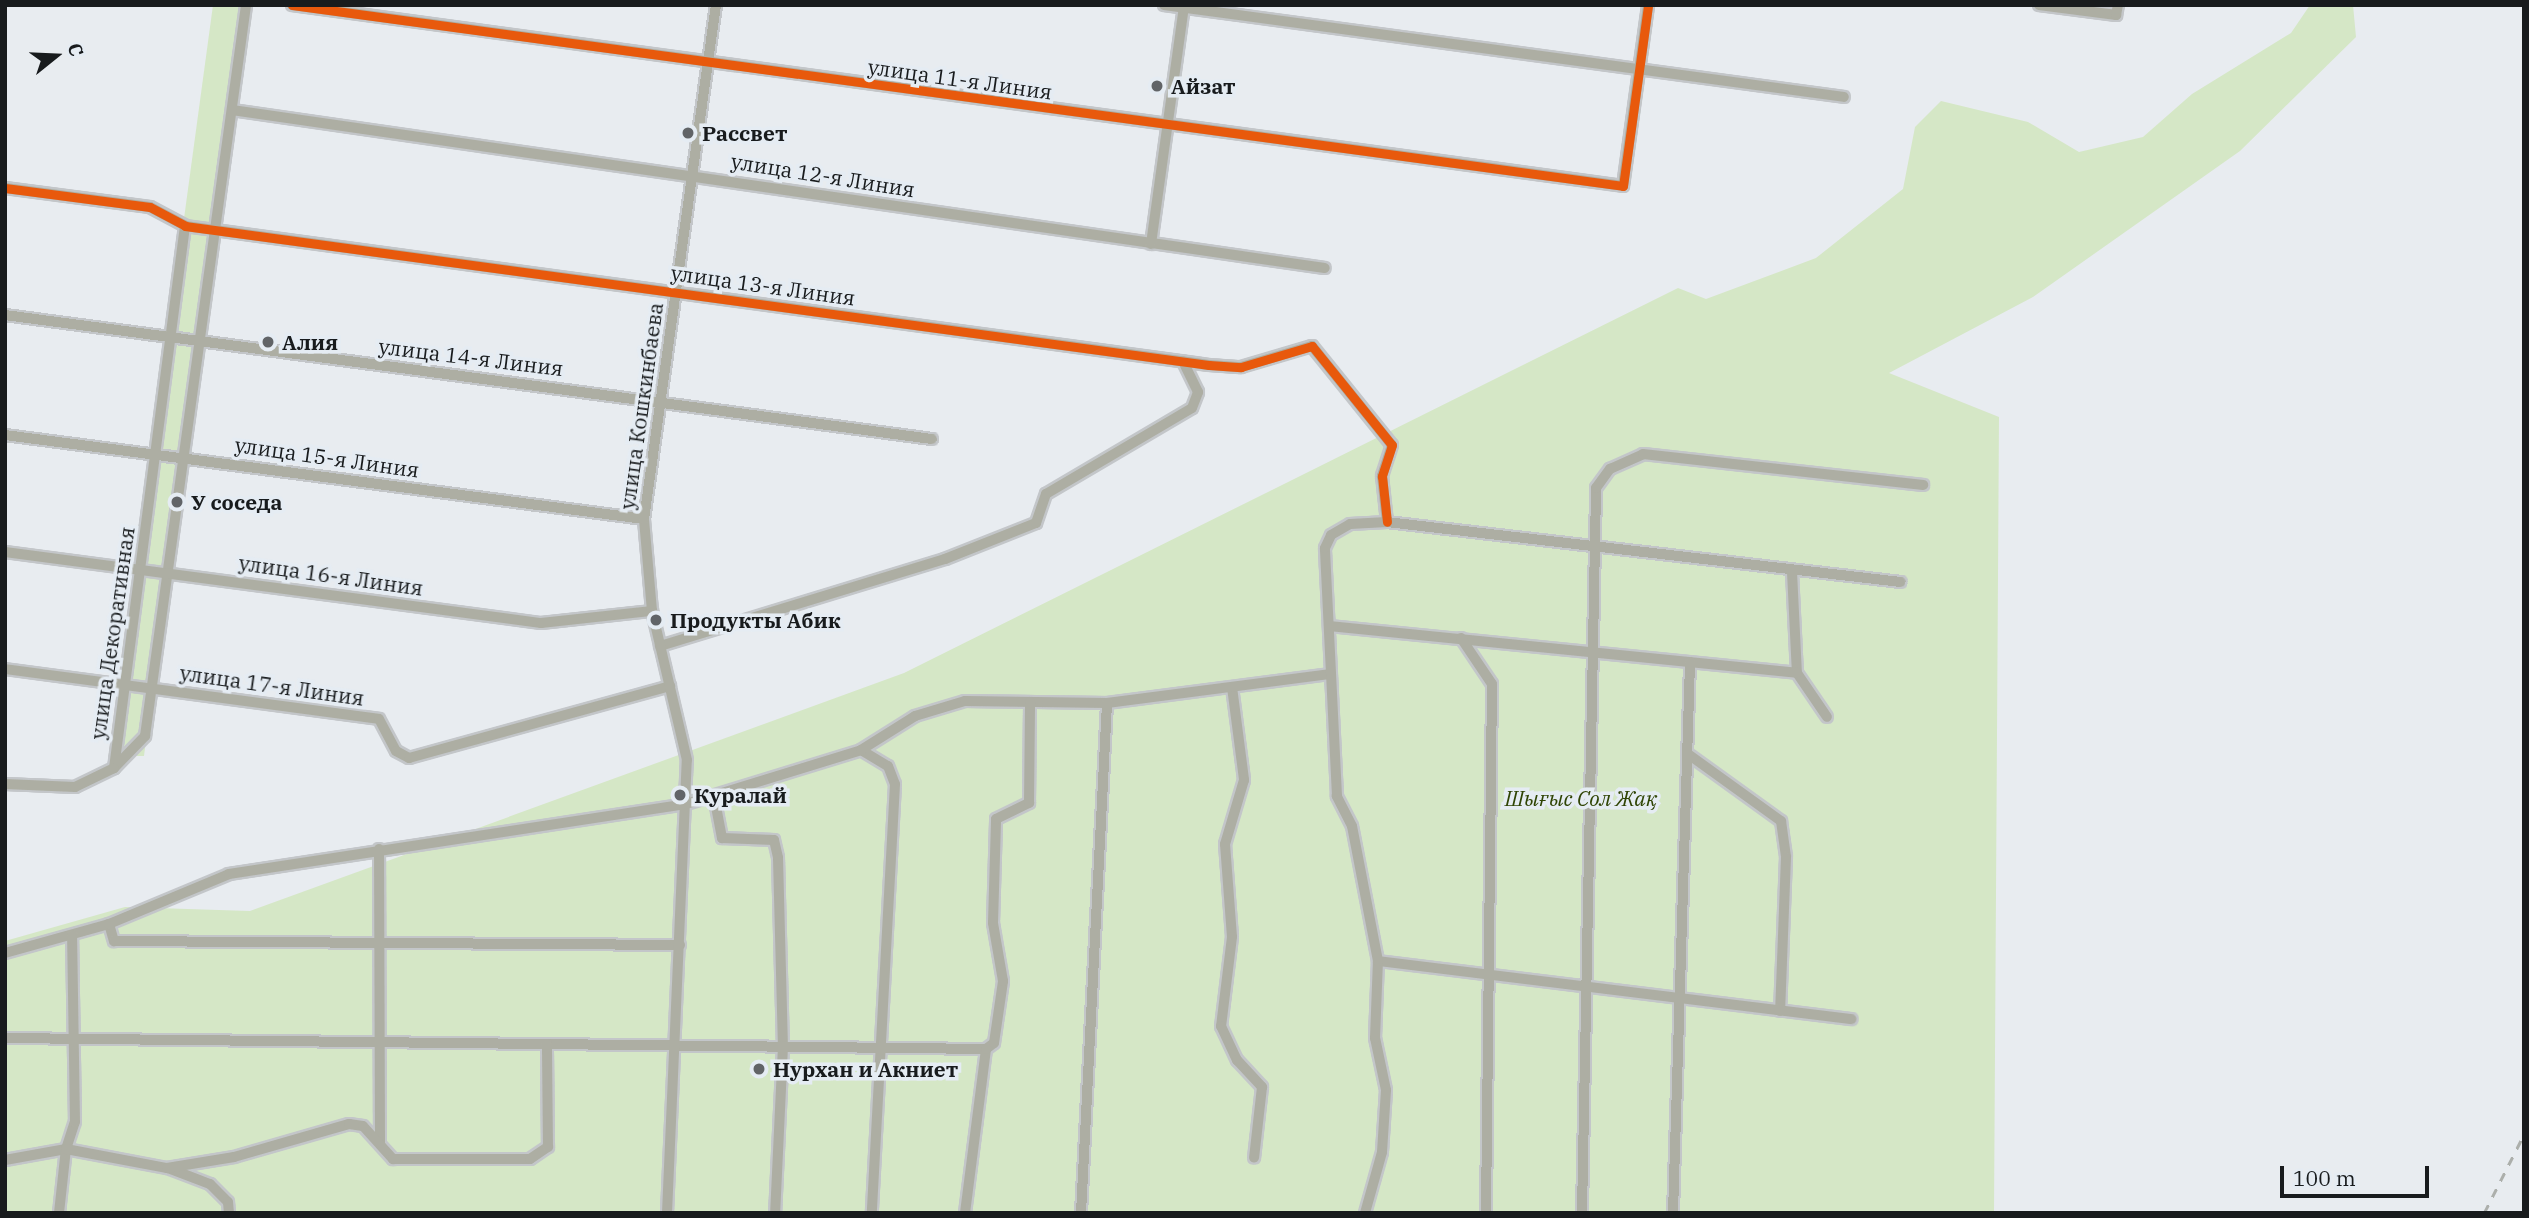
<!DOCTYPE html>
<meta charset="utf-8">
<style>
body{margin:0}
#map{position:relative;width:2529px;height:1218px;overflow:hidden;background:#e8ecf0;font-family:"IBM Plex Serif",serif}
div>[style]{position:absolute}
.green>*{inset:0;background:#d5e7c6}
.roads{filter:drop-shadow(2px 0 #c3c6c9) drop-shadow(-2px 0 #c3c6c9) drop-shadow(0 2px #c3c6c9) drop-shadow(0 -2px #c3c6c9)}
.street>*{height:10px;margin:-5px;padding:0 5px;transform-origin:5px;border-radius:5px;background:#adaea3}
.rail>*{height:2.5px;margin-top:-1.25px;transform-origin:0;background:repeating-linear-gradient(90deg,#acafab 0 9px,transparent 0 18px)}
.cycleway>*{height:9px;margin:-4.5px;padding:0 4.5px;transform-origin:4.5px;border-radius:4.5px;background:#e8590c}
.dots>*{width:19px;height:19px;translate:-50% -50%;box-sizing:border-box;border:4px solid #e5ecf3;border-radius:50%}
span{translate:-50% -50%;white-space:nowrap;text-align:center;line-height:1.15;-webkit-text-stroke:7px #e5ecf3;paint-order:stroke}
.street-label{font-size:21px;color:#181b1d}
.poi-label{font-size:21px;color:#181b1d;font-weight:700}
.left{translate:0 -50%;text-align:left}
.park-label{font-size:21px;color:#2f4404;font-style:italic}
.frame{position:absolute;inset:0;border:7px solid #181b1d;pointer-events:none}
.north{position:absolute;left:21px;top:21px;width:70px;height:70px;-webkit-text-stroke:5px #e5ecf3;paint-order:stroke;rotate:72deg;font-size:19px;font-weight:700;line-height:28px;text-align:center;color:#181b1d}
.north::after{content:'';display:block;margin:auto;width:24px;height:32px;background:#181b1d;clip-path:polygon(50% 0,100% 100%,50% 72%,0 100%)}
.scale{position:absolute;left:2280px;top:1166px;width:149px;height:32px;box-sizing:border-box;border:4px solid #181b1d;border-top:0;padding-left:9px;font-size:21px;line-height:24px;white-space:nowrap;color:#181b1d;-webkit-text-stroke:5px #e5ecf3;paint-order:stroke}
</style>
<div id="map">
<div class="green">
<i style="clip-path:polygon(213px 5px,242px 5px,144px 756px,111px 756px)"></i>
<i style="clip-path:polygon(2310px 5px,2353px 5px,2356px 37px,2240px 151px,2033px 297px,1889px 373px,1999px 417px,1994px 1213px,5px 1213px,5px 941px,125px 907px,250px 911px,904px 673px,1678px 288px,1706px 299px,1816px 258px,1903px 189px,1915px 127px,1941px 101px,2028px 122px,2079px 152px,2143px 137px,2192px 94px,2291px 33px)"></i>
</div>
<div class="roads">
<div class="street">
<i style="left:292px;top:5px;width:1343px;rotate:7.74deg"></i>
<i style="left:1623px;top:186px;width:183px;rotate:-82.1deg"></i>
<i style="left:1164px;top:5px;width:686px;rotate:7.7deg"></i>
<i style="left:2039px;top:5px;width:78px;rotate:7.4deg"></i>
<i style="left:2116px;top:15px;width:10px;rotate:-79deg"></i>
<i style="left:232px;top:110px;width:1104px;rotate:8.23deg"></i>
<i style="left:5px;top:188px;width:146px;rotate:7.5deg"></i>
<i style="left:150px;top:207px;width:40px;rotate:28deg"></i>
<i style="left:185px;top:226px;width:1033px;rotate:7.73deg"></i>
<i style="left:1209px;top:365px;width:32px;rotate:4deg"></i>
<i style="left:1241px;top:367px;width:74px;rotate:-16.5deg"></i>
<i style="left:1312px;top:346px;width:127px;rotate:51.1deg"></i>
<i style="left:1392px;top:445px;width:33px;rotate:108deg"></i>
<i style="left:1382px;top:476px;width:46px;rotate:83.8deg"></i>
<i style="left:185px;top:226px;width:547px;rotate:97.46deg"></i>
<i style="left:114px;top:768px;width:45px;rotate:-45.9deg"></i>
<i style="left:145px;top:736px;width:738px;rotate:-82.13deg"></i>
<i style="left:1151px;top:244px;width:241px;rotate:-82.1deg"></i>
<i style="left:5px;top:315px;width:935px;rotate:7.62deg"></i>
<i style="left:5px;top:435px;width:644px;rotate:7.49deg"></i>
<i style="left:5px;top:552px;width:541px;rotate:7.55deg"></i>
<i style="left:541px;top:623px;width:112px;rotate:-6.2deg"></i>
<i style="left:1792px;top:572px;width:101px;rotate:87.2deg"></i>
<i style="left:1797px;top:673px;width:53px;rotate:55.7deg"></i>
<i style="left:1329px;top:626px;width:470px;rotate:5.7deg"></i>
<i style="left:1461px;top:638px;width:55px;rotate:56deg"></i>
<i style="left:1492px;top:684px;width:529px;rotate:90.65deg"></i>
<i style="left:660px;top:646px;width:298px;rotate:-17deg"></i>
<i style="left:945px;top:559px;width:98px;rotate:-21.6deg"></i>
<i style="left:1036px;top:523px;width:31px;rotate:-71deg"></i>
<i style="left:1046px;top:494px;width:169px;rotate:-30.5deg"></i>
<i style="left:1192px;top:408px;width:17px;rotate:-69deg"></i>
<i style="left:1198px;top:392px;width:34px;rotate:-116deg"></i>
<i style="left:5px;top:669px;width:377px;rotate:7.6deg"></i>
<i style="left:379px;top:719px;width:36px;rotate:62deg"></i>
<i style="left:396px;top:751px;width:15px;rotate:28deg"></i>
<i style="left:409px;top:758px;width:271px;rotate:-15.4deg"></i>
<i style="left:1232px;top:687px;width:94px;rotate:82.6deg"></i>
<i style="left:1244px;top:780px;width:67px;rotate:106.5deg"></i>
<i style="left:1225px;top:844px;width:93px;rotate:85.7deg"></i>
<i style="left:1232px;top:937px;width:90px;rotate:97deg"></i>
<i style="left:1221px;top:1026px;width:38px;rotate:65deg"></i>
<i style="left:1237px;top:1060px;width:37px;rotate:47deg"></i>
<i style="left:1262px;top:1087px;width:71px;rotate:96.4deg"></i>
<i style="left:861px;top:750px;width:31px;rotate:31deg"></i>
<i style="left:888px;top:766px;width:19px;rotate:69deg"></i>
<i style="left:895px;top:784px;width:430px;rotate:93.1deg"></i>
<i style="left:1688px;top:754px;width:115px;rotate:35.8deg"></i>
<i style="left:1781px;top:821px;width:36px;rotate:82deg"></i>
<i style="left:1786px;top:857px;width:154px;rotate:92.2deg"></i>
<i style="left:5px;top:784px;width:70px;rotate:2.5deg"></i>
<i style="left:75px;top:787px;width:43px;rotate:-26deg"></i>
<i style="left:714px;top:796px;width:43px;rotate:79.2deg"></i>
<i style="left:722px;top:838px;width:52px;rotate:2.2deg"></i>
<i style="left:774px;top:840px;width:18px;rotate:77deg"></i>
<i style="left:778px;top:858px;width:188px;rotate:88.5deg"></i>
<i style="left:783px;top:1046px;width:167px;rotate:92.7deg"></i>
<i style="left:379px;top:849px;width:293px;rotate:89.8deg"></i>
<i style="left:109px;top:924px;width:18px;rotate:74deg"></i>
<i style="left:114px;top:941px;width:566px;rotate:0.4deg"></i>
<i style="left:5px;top:953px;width:108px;rotate:-15.6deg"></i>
<i style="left:109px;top:924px;width:130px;rotate:-22.6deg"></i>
<i style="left:229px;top:874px;width:462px;rotate:-8.7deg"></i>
<i style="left:686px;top:804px;width:183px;rotate:-17.1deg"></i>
<i style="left:861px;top:750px;width:64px;rotate:-32.2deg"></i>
<i style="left:915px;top:716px;width:52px;rotate:-16.7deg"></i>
<i style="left:965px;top:701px;width:142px;rotate:0.8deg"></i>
<i style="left:1107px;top:703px;width:224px;rotate:-7.4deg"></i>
<i style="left:1378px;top:961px;width:477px;rotate:7deg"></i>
<i style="left:5px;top:1038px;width:981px;rotate:0.64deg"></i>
<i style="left:5px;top:1160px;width:62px;rotate:-10.2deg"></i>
<i style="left:66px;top:1149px;width:28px;rotate:-72deg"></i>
<i style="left:75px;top:1122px;width:187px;rotate:-90.9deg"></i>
<i style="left:168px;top:1168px;width:45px;rotate:20.9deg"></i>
<i style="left:210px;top:1184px;width:25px;rotate:45deg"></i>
<i style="left:228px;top:1202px;width:11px;rotate:85deg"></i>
<i style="left:59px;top:1213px;width:64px;rotate:-83.8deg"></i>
<i style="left:66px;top:1149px;width:103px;rotate:10.7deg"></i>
<i style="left:167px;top:1168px;width:68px;rotate:-9.3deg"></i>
<i style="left:234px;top:1157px;width:120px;rotate:-16deg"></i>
<i style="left:349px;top:1124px;width:14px;rotate:8deg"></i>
<i style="left:363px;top:1126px;width:45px;rotate:47.7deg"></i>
<i style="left:393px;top:1159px;width:137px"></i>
<i style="left:530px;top:1159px;width:22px;rotate:-34deg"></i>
<i style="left:548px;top:1147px;width:103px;rotate:-90.6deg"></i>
<i style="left:667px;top:1213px;width:453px;rotate:-87.5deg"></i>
<i style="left:687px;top:760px;width:153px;rotate:-103.2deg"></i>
<i style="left:652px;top:611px;width:92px;rotate:-95deg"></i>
<i style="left:644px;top:519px;width:519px;rotate:-82.03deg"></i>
<i style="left:965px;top:1213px;width:165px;rotate:-82.7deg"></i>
<i style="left:986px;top:1049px;width:10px;rotate:-37deg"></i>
<i style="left:994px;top:1043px;width:63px;rotate:-81.7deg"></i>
<i style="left:1003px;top:981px;width:59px;rotate:-99.8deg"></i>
<i style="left:993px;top:923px;width:104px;rotate:-88.3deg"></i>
<i style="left:996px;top:819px;width:37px;rotate:-26deg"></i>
<i style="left:1029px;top:803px;width:101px;rotate:-89.4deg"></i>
<i style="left:1081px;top:1213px;width:511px;rotate:-87.08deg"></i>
<i style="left:1365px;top:1213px;width:63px;rotate:-74.4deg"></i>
<i style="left:1382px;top:1152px;width:62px;rotate:-86.3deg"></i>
<i style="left:1386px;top:1090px;width:53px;rotate:-101.9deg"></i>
<i style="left:1375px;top:1038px;width:77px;rotate:-87.8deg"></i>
<i style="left:1378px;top:961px;width:137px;rotate:-100.9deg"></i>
<i style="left:1352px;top:826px;width:34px;rotate:-117deg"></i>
<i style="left:1337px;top:796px;width:248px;rotate:-92.8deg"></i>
<i style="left:1325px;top:548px;width:14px;rotate:-65deg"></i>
<i style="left:1331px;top:535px;width:22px;rotate:-30deg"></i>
<i style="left:1350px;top:524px;width:37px;rotate:-3deg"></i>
<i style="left:1387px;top:522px;width:517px;rotate:6.66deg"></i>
<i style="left:1582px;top:1213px;width:725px;rotate:-88.89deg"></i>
<i style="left:1596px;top:488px;width:24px;rotate:-54deg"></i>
<i style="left:1610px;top:469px;width:36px;rotate:-24deg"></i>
<i style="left:1643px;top:454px;width:282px;rotate:6.3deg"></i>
<i style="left:1673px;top:1213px;width:551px;rotate:-88.23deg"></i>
</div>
</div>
<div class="rail">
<i style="left:2484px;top:1213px;width:89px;rotate:-63.1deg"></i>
</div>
<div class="cycleway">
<i style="left:292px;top:5px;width:1343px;rotate:7.74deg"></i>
<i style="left:1623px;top:186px;width:183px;rotate:-82.1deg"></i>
<i style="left:5px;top:188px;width:146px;rotate:7.5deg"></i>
<i style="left:150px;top:207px;width:40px;rotate:28deg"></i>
<i style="left:185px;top:226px;width:1033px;rotate:7.73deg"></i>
<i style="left:1209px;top:365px;width:32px;rotate:4deg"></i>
<i style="left:1241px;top:367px;width:74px;rotate:-16.5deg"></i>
<i style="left:1312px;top:346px;width:127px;rotate:51.1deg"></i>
<i style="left:1392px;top:445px;width:33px;rotate:108deg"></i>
<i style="left:1382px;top:476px;width:46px;rotate:83.8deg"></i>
</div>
<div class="dots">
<i style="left:1157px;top:86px;background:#616467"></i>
<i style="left:688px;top:133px;background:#616467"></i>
<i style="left:268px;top:342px;background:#616467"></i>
<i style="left:177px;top:502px;background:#616467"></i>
<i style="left:656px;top:620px;background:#616467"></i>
<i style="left:680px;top:795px;background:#616467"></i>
<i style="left:759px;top:1069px;background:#616467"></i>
</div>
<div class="street-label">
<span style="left:960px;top:79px;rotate:8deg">улица 11-я Линия</span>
<span style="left:823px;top:175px;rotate:9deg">улица 12-я Линия</span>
<span style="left:763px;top:285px;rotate:8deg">улица 13-я Линия</span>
<span style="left:471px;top:357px;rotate:7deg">улица 14-я Линия</span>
<span style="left:641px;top:406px;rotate:-82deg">улица Кошкинбаева</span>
<span style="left:327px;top:457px;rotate:8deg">улица 15-я Линия</span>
<span style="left:331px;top:575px;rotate:8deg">улица 16-я Линия</span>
<span style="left:112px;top:633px;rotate:-82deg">улица Декоративная</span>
<span style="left:272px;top:685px;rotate:8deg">улица 17-я Линия</span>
</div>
<div class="poi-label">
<span class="left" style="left:1171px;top:86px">Айзат</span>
<span class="left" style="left:702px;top:133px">Рассвет</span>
<span class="left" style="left:282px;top:342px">Алия</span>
<span class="left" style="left:191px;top:502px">У соседа</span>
<span class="left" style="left:670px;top:620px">Продукты Абик</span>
<span class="left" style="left:694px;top:795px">Куралай</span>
<span class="left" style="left:773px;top:1069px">Нурхан и Акниет</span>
</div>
<div class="park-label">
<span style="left:1581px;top:798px">Шығыс Сол Жақ</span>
</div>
<div class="frame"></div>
<div class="north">С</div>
<div class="scale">100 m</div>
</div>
